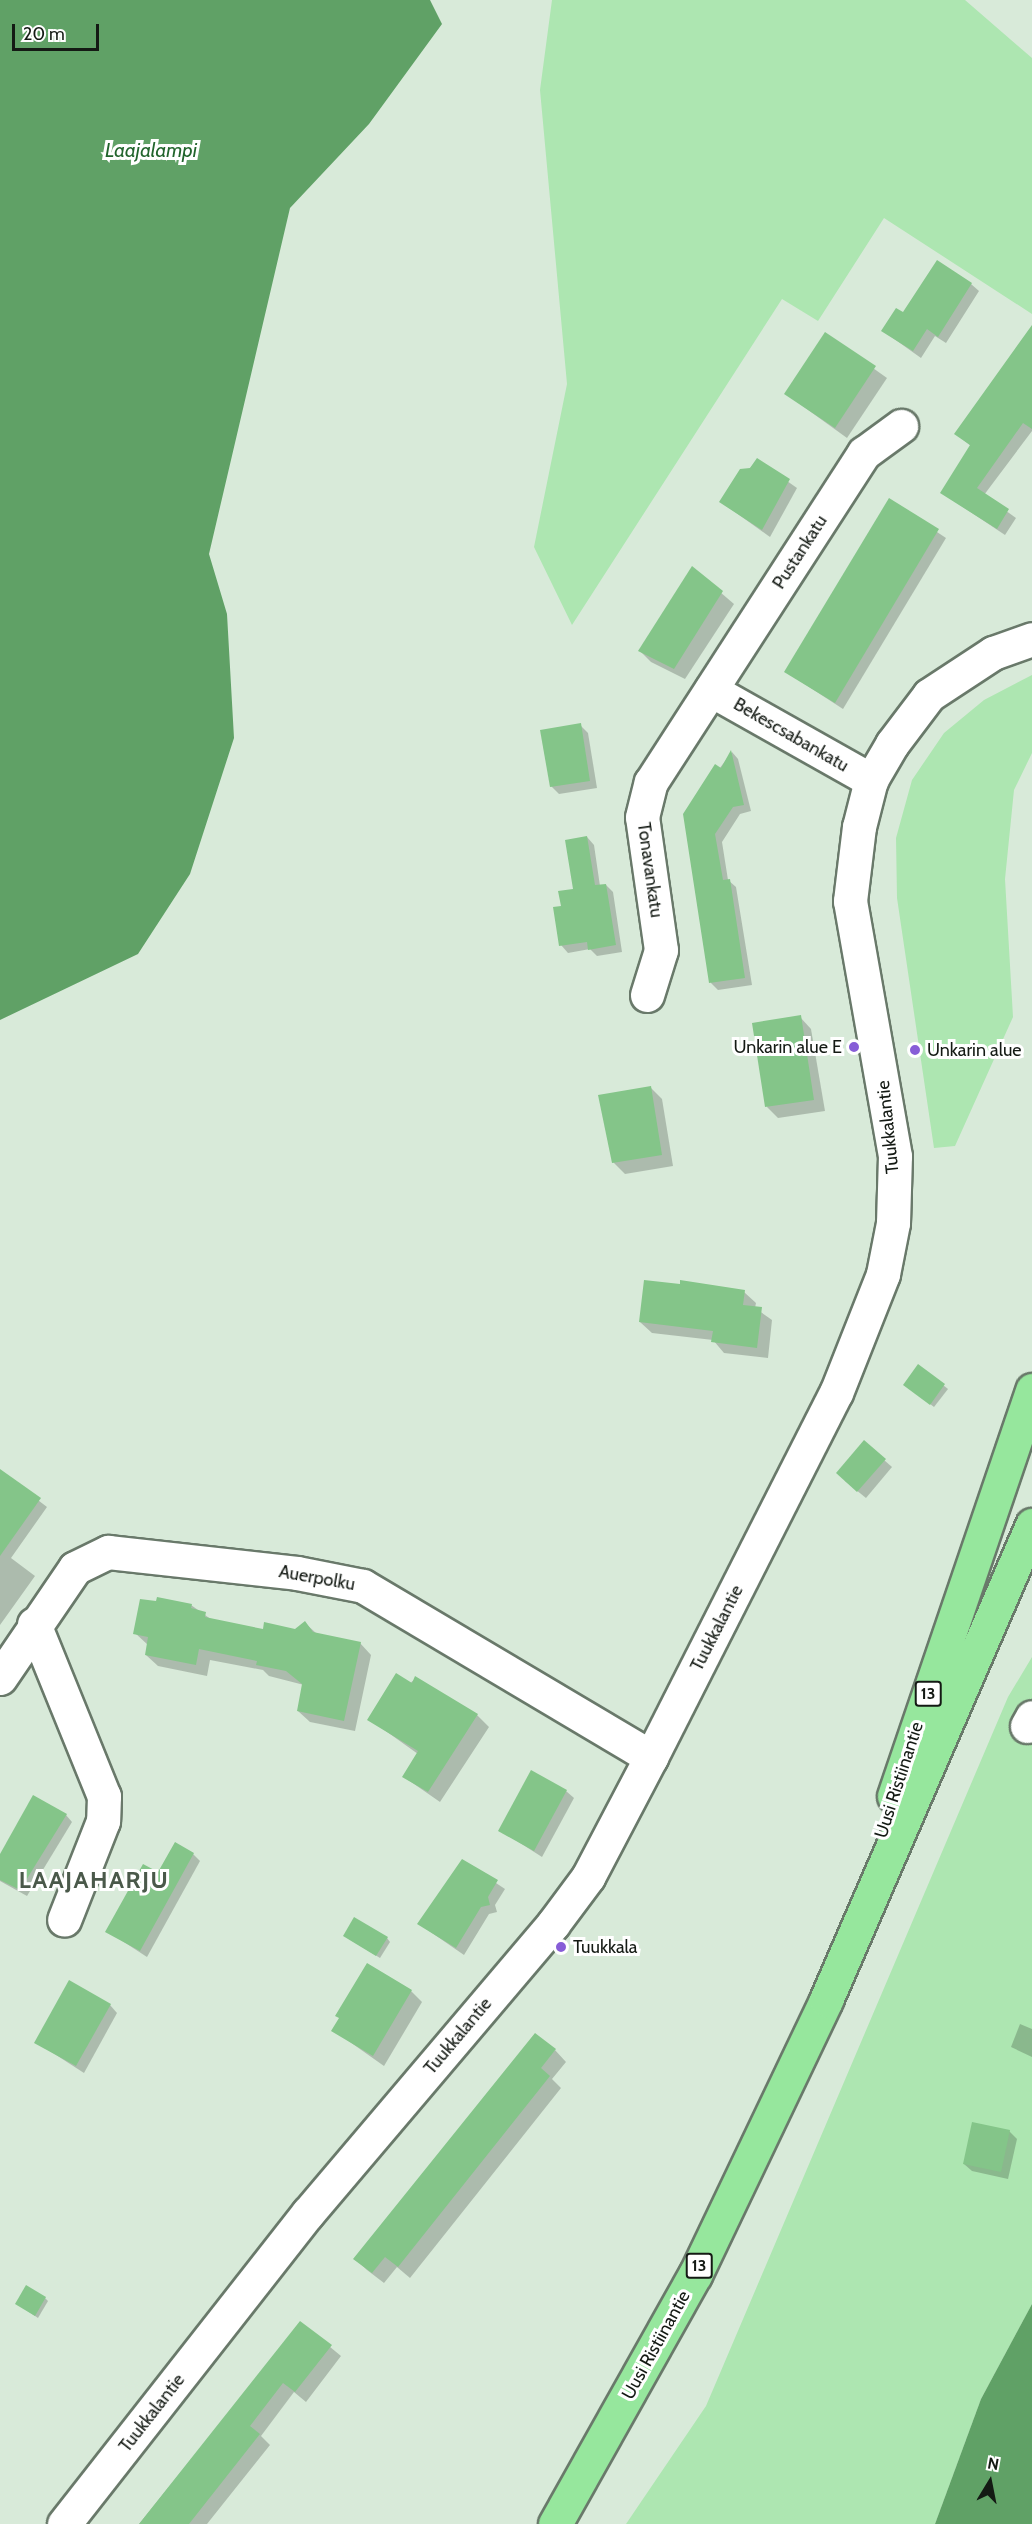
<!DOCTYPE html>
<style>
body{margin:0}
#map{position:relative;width:1032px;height:2524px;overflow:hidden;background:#d8ead9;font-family:Cabin,sans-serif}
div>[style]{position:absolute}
.green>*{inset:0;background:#ade6b1}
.water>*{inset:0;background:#60a166}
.shadow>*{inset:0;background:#0003}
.building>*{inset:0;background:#84c589}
.roads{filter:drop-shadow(2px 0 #69796a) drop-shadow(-2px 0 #69796a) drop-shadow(0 2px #69796a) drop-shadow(0 -2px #69796a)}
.minor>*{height:33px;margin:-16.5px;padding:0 16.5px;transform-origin:16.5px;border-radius:16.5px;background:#fff}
.highway>*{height:33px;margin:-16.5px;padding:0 16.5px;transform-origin:16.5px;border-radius:16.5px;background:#96e79d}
.dots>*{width:16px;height:16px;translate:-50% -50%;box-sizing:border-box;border:3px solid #fff;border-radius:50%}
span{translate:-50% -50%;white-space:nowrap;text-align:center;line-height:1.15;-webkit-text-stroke:6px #fff;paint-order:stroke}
.shield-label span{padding:2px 4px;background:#fff;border:2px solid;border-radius:4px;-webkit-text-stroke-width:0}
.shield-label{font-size:16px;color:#141a14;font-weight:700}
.street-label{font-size:18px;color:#141a14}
.poi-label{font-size:18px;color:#141a14}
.right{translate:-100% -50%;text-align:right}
.left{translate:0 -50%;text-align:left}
.water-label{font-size:20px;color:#22652d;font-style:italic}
.district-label{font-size:24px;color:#4a594a;font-weight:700;letter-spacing:1.5px}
.north{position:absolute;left:960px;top:2452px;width:60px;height:60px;-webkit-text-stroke:4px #fff;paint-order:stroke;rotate:10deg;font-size:16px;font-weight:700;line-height:24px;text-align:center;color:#141a14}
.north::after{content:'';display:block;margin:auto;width:21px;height:27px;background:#141a14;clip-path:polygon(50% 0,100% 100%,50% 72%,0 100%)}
.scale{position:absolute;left:12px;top:24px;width:87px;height:27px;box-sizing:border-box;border:3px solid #141a14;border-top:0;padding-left:8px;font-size:18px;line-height:21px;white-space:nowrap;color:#141a14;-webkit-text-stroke:4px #fff;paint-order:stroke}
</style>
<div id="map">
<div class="green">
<i style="clip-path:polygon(552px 0,965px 0,1032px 58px,1032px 314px,884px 218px,818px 321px,782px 299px,572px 625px,534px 547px,567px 384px,540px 90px)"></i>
<i style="clip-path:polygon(1032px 675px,1032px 753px,1014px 790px,1005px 879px,1013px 1017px,955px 1146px,934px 1148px,897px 898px,896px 838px,912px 780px,944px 733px,984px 700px)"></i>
<i style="clip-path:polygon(1032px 1657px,1032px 2304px,981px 2399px,935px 2524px,626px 2524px,706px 2406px,1008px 1697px)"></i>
</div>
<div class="water">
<i style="clip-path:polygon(0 0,430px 0,442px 24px,369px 124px,290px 208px,209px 554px,227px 614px,234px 738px,190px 874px,138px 954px,0 1020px)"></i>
<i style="clip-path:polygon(1032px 2304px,1032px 2524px,935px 2524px,981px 2399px)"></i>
</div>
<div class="shadow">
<i style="clip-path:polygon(971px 284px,979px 291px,946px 343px,935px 336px,921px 358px,883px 331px,903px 314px)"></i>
<i style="clip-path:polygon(1032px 328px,1032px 431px,984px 495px,1016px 518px,1005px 535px,942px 493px,971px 446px,956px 434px)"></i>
<i style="clip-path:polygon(825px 334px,887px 378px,847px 438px,786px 394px)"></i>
<i style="clip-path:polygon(757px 460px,797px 488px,770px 537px,721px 502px)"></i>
<i style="clip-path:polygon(889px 500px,946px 538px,843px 709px,786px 672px)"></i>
<i style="clip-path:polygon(692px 568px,734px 604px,685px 679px,651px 662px,640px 651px)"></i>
<i style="clip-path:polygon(580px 725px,588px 733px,597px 788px,559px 794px,551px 786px)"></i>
<i style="clip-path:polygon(732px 752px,738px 759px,751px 811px,740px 814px,722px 842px,728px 880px,736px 887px,752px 985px,718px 990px,711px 983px,685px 814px)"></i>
<i style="clip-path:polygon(587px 837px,594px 845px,600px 886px,606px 885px,613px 892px,622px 952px,597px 956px,590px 949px,568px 953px,561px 945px,562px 908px,575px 890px)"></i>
<i style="clip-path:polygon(800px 1017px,811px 1029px,825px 1111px,778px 1118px,767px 1107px)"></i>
<i style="clip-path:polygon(651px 1088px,662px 1099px,673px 1166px,625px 1174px,613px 1162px)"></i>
<i style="clip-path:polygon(645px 1281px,744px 1292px,756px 1303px,755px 1308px,772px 1320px,768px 1358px,724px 1353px,713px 1340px,652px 1333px,640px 1322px)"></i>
<i style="clip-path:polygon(919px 1366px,948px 1389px,934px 1407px,909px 1388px)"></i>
<i style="clip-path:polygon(884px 1460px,892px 1467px,866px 1498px,845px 1481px)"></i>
<i style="clip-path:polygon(0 1471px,47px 1507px,11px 1558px,35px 1576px,0 1625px)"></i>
<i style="clip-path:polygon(191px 1605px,212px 1620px,264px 1630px,295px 1630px,305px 1623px,317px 1634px,360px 1643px,371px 1655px,355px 1731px,310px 1722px,298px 1711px,304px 1685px,269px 1676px,263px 1670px,210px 1660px,207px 1676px,158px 1666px,146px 1655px,148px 1645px,135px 1633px)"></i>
<i style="clip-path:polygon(416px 1678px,477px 1715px,489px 1727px,440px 1802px,404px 1777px,418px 1754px,369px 1719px)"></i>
<i style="clip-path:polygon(566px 1791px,574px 1798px,542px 1857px,500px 1830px)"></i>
<i style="clip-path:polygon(66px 1815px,72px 1822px,27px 1896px,0 1881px,0 1857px)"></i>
<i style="clip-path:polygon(193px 1854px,200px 1861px,147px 1957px,107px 1931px,159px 1874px)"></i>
<i style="clip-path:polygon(463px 1861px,505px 1889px,495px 1905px,497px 1912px,489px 1914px,464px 1955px,419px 1924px)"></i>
<i style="clip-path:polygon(387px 1938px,390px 1942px,380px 1958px,349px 1939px)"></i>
<i style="clip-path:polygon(411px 1991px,422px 2002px,384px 2066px,333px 2030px)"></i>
<i style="clip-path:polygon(110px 2005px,117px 2013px,84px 2073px,36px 2042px)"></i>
<i style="clip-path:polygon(1020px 2024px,1032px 2029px,1032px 2057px,1011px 2047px)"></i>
<i style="clip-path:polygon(555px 2050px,566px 2062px,552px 2079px,561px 2088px,410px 2278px,397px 2267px,384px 2283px,367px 2270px,355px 2259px)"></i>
<i style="clip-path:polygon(1009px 2131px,1017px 2139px,1008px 2179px,972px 2171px,964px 2164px)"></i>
<i style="clip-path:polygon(45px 2298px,48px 2301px,38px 2318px,17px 2304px)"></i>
<i style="clip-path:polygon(301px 2323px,341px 2356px,306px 2402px,294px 2392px,261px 2436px,270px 2445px,207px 2524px,139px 2524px)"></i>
</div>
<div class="building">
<i style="clip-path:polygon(937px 260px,972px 283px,938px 337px,927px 329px,913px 351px,881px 331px,896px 308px,903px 312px)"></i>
<i style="clip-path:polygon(1032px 325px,1032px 429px,1023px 423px,977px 488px,1009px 509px,997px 529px,940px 493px,970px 445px,954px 434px)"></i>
<i style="clip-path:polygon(825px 332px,876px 366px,835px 428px,784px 394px)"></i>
<i style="clip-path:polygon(757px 458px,790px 479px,762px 530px,719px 502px,740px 469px,750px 468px)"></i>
<i style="clip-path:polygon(889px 498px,939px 529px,835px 703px,784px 672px)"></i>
<i style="clip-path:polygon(692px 566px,723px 591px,674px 669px,638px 651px)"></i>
<i style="clip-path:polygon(581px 723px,590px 781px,550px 787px,540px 730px)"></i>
<i style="clip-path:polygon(731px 750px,744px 805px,733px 807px,715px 834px,723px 880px,730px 879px,745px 978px,709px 983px,683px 814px,715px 764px,721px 768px)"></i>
<i style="clip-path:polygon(587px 836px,595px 885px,606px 884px,616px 945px,588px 950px,587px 942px,559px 946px,553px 907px,561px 906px,558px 891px,573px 889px,565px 840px)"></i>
<i style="clip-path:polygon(801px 1015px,814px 1100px,765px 1107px,752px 1023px)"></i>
<i style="clip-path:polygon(651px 1086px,662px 1155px,612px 1163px,598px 1095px)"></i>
<i style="clip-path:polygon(644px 1280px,680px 1284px,680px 1280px,745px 1290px,743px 1305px,762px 1307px,757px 1348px,711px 1342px,713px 1331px,639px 1322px)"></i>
<i style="clip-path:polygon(918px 1364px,945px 1384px,930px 1405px,903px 1385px)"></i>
<i style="clip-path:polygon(864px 1440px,886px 1459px,857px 1492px,836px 1473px)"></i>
<i style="clip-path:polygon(0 1469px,41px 1498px,0 1556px)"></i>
<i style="clip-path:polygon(157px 1597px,192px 1604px,191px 1608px,206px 1612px,205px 1617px,263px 1629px,264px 1622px,295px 1629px,305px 1621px,313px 1632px,361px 1642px,344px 1721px,297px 1711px,302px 1684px,286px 1671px,256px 1665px,257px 1661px,199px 1649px,196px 1665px,145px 1655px,148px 1637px,133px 1634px,140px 1599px,156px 1601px)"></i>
<i style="clip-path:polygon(396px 1673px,412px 1683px,415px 1676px,478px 1714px,428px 1792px,402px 1777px,418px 1751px,367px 1720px)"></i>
<i style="clip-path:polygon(531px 1770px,567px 1790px,534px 1851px,498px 1831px)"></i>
<i style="clip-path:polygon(33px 1795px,67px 1814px,20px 1890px,0 1880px,0 1854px)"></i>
<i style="clip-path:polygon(175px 1842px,194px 1853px,140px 1951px,105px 1932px,143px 1864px,158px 1872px)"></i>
<i style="clip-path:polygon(462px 1859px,498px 1880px,488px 1897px,490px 1905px,481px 1907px,456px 1948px,417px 1924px)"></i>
<i style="clip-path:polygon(354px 1917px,388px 1937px,376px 1956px,343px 1936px)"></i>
<i style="clip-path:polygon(367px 1963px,412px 1990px,373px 2056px,331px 2031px,339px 2018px,335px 2016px)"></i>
<i style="clip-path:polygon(69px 1980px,111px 2004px,76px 2066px,34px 2043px)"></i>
<i style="clip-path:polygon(535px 2033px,556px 2049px,541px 2068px,550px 2076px,398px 2267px,385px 2257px,372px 2273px,353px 2259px)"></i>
<i style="clip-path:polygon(972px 2122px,1010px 2130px,1001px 2172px,963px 2164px)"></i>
<i style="clip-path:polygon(26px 2285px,46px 2297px,35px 2316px,15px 2304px)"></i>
<i style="clip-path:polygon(300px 2321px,332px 2345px,295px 2392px,283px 2383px,250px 2426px,260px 2434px,189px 2524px,139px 2524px)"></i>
</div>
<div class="roads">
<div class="minor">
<i style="left:711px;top:690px;width:184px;rotate:29.4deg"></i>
<i style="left:647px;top:995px;width:47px;rotate:-72.7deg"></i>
<i style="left:661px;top:950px;width:134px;rotate:-98.1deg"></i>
<i style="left:642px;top:817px;width:36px;rotate:-76deg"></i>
<i style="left:651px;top:782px;width:392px;rotate:-57.1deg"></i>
<i style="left:864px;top:453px;width:46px;rotate:-36.1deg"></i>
<i style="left:34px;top:1624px;width:186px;rotate:67.9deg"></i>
<i style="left:104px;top:1796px;width:25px;rotate:92deg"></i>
<i style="left:103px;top:1821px;width:106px;rotate:111.5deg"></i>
<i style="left:0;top:1678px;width:133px;rotate:-55.7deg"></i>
<i style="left:75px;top:1568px;width:37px;rotate:-26deg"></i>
<i style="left:108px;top:1552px;width:190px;rotate:6.3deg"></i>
<i style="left:297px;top:1573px;width:67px;rotate:11.1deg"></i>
<i style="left:363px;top:1586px;width:335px;rotate:30.7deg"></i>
<i style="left:1027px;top:1726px;width:10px;rotate:-61deg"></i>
<i style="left:64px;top:2524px;width:395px;rotate:-51.9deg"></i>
<i style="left:308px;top:2213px;width:379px;rotate:-49.7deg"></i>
<i style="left:553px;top:1924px;width:59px;rotate:-53.3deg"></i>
<i style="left:588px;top:1877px;width:136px;rotate:-62.3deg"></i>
<i style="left:651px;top:1757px;width:408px;rotate:-63.1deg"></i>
<i style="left:836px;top:1393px;width:128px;rotate:-68.4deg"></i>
<i style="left:883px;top:1274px;width:52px;rotate:-78.9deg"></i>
<i style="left:893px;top:1223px;width:67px;rotate:-88.3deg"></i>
<i style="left:895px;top:1156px;width:259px;rotate:-100deg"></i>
<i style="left:850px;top:901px;width:75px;rotate:-83.1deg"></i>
<i style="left:859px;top:827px;width:49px;rotate:-75.7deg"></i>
<i style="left:871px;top:780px;width:42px;rotate:-59.7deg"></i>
<i style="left:892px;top:744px;width:61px;rotate:-52.9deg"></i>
<i style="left:929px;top:695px;width:77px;rotate:-33.3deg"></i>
<i style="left:993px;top:653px;width:41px;rotate:-19.7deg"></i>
</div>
<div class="highway">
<i style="left:894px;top:1796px;width:429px;rotate:-71.2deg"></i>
<i style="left:555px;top:2524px;width:286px;rotate:-60.7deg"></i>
<i style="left:695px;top:2275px;width:305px;rotate:-64.5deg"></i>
<i style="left:826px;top:2000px;width:518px;rotate:-66.55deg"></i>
</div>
</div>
<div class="dots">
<i style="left:854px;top:1047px;background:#875dd7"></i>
<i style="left:915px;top:1050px;background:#875dd7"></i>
<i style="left:561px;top:1947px;background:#875dd7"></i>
</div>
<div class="shield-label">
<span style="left:928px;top:1694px">13</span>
<span style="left:699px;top:2266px">13</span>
</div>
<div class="street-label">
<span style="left:800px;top:552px;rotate:-57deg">Pustankatu</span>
<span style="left:791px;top:735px;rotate:30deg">Bekescsabankatu</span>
<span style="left:650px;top:870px;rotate:82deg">Tonavankatu</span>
<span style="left:888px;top:1127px;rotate:-96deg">Tuukkalantie</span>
<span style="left:317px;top:1578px;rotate:10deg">Auerpolku</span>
<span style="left:717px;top:1628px;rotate:-63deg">Tuukkalantie</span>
<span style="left:899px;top:1780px;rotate:-72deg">Uusi Ristiinantie</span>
<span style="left:458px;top:2036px;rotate:-50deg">Tuukkalantie</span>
<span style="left:656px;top:2345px;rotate:-61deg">Uusi Ristiinantie</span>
<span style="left:152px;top:2413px;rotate:-52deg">Tuukkalantie</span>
</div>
<div class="poi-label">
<span class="right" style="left:842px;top:1047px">Unkarin alue E</span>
<span class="left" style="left:927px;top:1050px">Unkarin alue</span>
<span class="left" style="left:573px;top:1947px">Tuukkala</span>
</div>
<div class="water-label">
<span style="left:151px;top:150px">Laajalampi</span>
</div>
<div class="district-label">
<span style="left:94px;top:1880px">LAAJAHARJU</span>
</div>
<div class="north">N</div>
<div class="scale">20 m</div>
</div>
